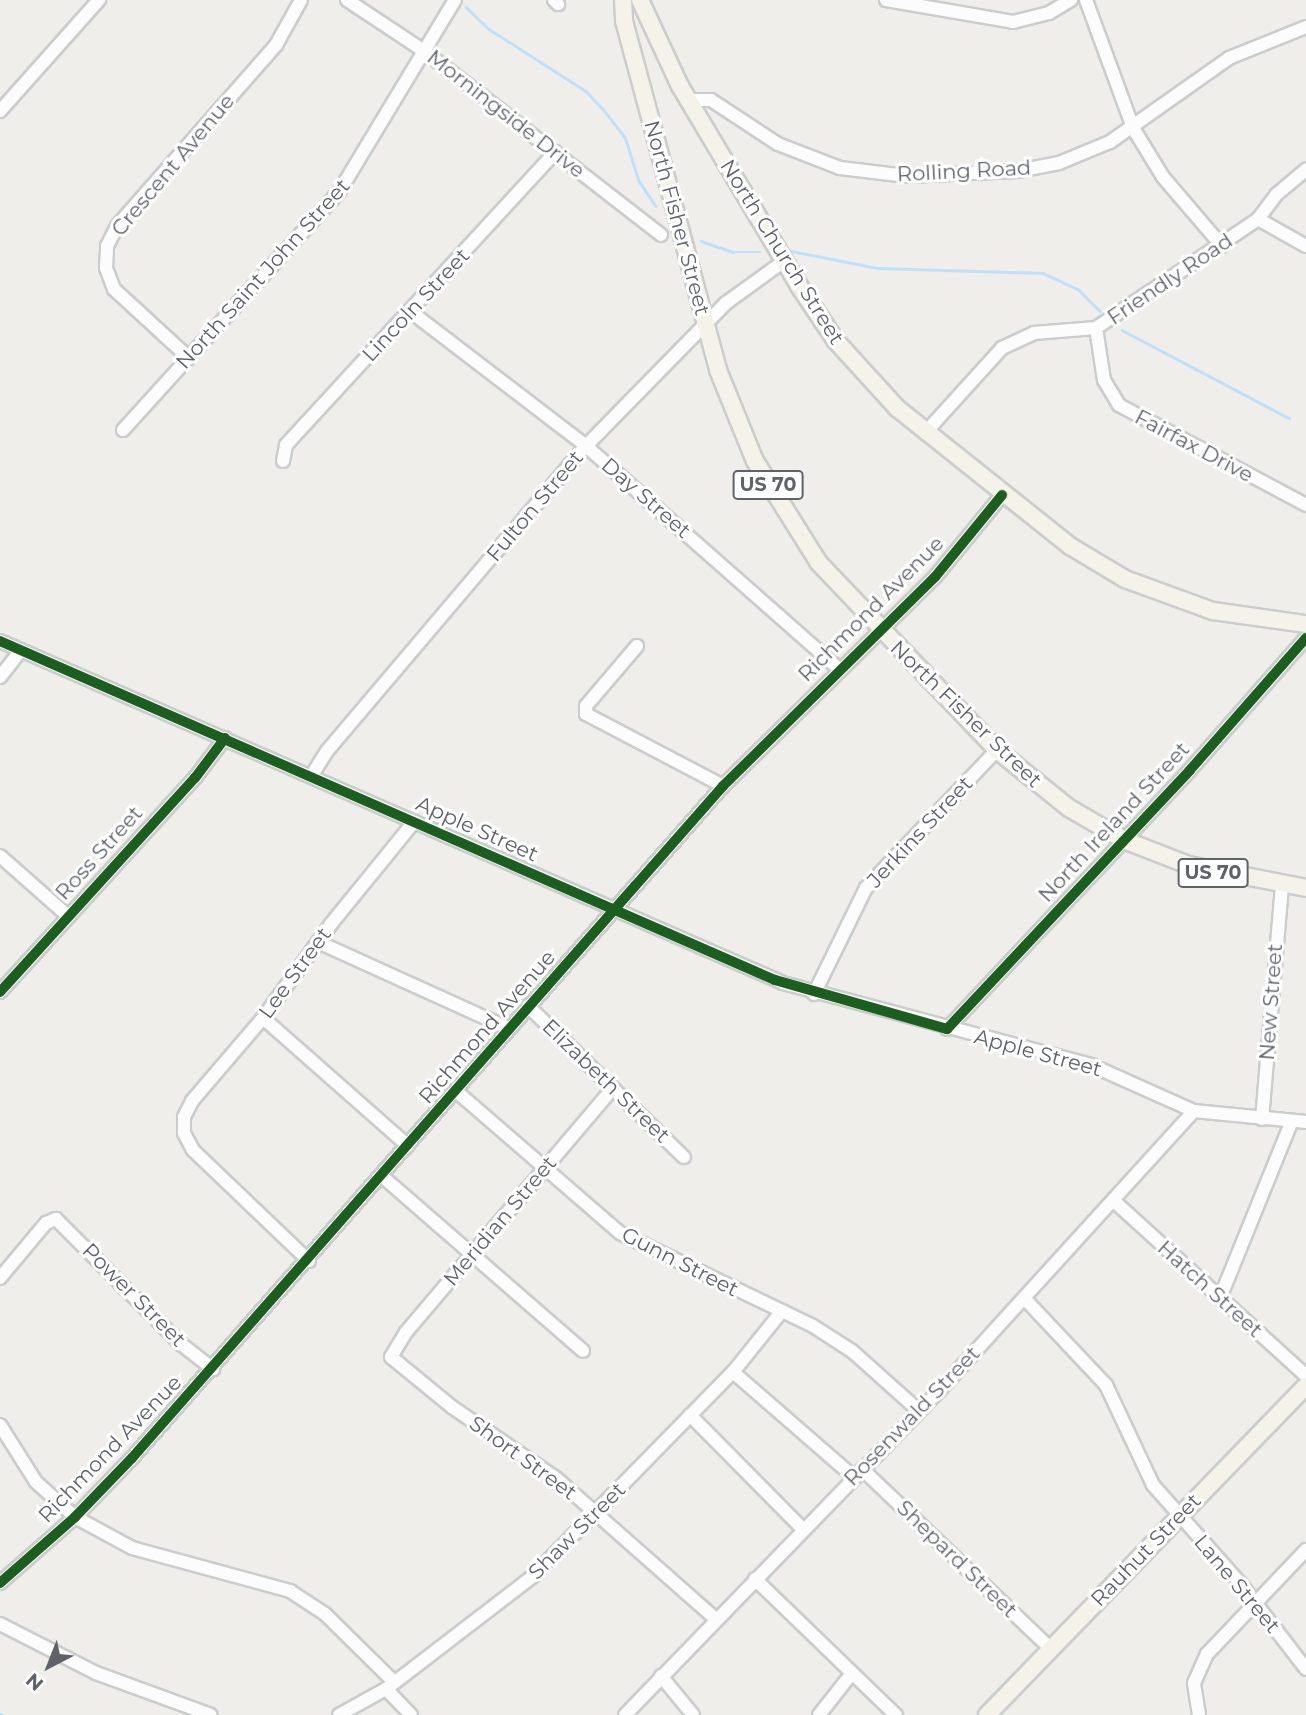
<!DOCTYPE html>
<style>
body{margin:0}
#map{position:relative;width:1306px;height:1715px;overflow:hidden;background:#efeeea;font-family:Montserrat,sans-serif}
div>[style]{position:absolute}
.stream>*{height:2.5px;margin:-1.25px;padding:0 1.25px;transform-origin:1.25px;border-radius:1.25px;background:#bfe0f9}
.roads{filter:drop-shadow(2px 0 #cbcccc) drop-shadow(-2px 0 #cbcccc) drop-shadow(0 2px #cbcccc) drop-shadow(0 -2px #cbcccc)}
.minor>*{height:12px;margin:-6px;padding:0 6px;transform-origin:6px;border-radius:6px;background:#fdfcfc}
.major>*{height:16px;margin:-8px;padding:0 8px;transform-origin:8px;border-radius:8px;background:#f4f2e9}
.cycleway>*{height:10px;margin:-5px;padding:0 5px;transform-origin:5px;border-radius:5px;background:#1b5e20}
span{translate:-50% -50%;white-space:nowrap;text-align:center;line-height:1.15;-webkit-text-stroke:6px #fff;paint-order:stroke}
.shield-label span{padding:2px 5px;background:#fff;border:2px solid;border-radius:5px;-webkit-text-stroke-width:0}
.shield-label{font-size:19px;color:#5f6368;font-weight:700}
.street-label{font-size:21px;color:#5f6368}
.north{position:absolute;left:14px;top:1631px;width:70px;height:70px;-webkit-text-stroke:5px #fff;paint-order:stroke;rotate:222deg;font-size:19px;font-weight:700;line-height:28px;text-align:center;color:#5f6368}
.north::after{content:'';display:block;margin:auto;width:24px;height:32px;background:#5f6368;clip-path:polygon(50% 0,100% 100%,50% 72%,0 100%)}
</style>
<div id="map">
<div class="stream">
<i style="left:466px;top:7px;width:32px;rotate:44deg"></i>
<i style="left:489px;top:29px;width:115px;rotate:32.6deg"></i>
<i style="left:586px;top:91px;width:25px;rotate:47deg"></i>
<i style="left:603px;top:109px;width:36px;rotate:52deg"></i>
<i style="left:625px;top:137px;width:46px;rotate:72.3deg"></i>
<i style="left:639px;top:181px;width:30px;rotate:56deg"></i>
<i style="left:701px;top:241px;width:34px;rotate:19deg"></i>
<i style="left:733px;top:252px;width:27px"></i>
<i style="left:791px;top:251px;width:89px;rotate:11.1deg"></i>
<i style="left:878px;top:268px;width:165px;rotate:1.7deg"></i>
<i style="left:1043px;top:273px;width:38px;rotate:25deg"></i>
<i style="left:1078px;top:289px;width:31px;rotate:45deg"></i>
<i style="left:1122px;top:330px;width:189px;rotate:27.8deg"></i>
<i style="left:0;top:1714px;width:2px;rotate:27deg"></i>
</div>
<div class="roads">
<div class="minor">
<i style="left:347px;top:0;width:92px;rotate:33.5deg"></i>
<i style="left:424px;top:51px;width:300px;rotate:37.8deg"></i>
<i style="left:554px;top:0;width:6px;rotate:45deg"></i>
<i style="left:886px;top:0;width:129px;rotate:9.8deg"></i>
<i style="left:1013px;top:22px;width:37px;rotate:-14deg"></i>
<i style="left:1049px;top:13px;width:26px;rotate:-31deg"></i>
<i style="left:1086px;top:0;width:136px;rotate:69.8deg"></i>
<i style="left:1133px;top:128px;width:57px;rotate:58.5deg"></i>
<i style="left:1163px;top:177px;width:91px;rotate:49.5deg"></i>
<i style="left:688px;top:100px;width:23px"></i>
<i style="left:711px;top:100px;width:80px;rotate:33.3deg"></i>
<i style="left:778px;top:144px;width:66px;rotate:21.2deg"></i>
<i style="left:840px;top:168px;width:67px;rotate:6.8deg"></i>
<i style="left:907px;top:176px;width:111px;rotate:-2.6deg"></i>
<i style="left:1018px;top:171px;width:42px;rotate:-11deg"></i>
<i style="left:1059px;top:163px;width:55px;rotate:-22.4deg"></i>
<i style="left:1110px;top:142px;width:146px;rotate:-35.2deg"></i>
<i style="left:1229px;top:58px;width:83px;rotate:-21.9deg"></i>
<i style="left:0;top:111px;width:149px;rotate:-48.3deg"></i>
<i style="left:1258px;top:219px;width:55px;rotate:29.4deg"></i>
<i style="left:411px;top:312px;width:220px;rotate:37.4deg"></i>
<i style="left:586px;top:446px;width:337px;rotate:41.4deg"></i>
<i style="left:1096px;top:328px;width:53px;rotate:81.3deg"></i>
<i style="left:1104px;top:380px;width:29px;rotate:59deg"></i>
<i style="left:1119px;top:405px;width:212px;rotate:28.1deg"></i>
<i style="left:189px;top:358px;width:102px;rotate:-137.4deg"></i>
<i style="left:114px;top:289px;width:22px;rotate:-111deg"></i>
<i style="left:106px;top:268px;width:22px;rotate:-87deg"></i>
<i style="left:107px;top:246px;width:22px;rotate:-63deg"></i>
<i style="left:117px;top:226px;width:241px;rotate:-48.7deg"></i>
<i style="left:276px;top:45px;width:51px;rotate:-60.9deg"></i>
<i style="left:123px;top:430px;width:321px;rotate:-47.8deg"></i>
<i style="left:339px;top:192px;width:224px;rotate:-58.9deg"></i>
<i style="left:925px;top:433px;width:115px;rotate:-47.8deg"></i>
<i style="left:1002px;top:348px;width:35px;rotate:-25deg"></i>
<i style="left:1034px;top:333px;width:62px;rotate:-4.6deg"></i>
<i style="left:1096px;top:328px;width:195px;rotate:-33.9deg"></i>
<i style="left:1258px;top:219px;width:31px;rotate:-53deg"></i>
<i style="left:1277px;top:194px;width:38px;rotate:-40deg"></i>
<i style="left:283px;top:461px;width:16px;rotate:-79deg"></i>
<i style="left:286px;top:445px;width:398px;rotate:-47.4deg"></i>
<i style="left:0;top:641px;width:854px;rotate:23.59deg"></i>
<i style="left:783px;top:983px;width:319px;rotate:14.9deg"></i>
<i style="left:1091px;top:1065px;width:113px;rotate:24.1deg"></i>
<i style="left:1194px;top:1111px;width:113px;rotate:5.6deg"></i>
<i style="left:637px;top:646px;width:79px;rotate:130.4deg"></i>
<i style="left:586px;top:706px;width:8px;rotate:90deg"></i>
<i style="left:586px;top:714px;width:155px;rotate:27.7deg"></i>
<i style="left:0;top:677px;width:34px;rotate:-52deg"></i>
<i style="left:312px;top:775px;width:28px;rotate:-58deg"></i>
<i style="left:327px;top:751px;width:400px;rotate:-49.7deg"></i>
<i style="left:586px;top:446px;width:200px;rotate:-45.6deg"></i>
<i style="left:726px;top:303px;width:72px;rotate:-35.9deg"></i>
<i style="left:0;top:856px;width:91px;rotate:41.4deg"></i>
<i style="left:318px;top:942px;width:209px;rotate:24.4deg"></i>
<i style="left:0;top:992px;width:290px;rotate:-47.7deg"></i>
<i style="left:195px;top:778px;width:50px;rotate:-53.1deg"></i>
<i style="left:814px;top:994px;width:118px;rotate:-63.9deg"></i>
<i style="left:866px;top:888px;width:190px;rotate:-46.5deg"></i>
<i style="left:528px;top:1006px;width:217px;rotate:44.1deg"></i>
<i style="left:263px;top:1018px;width:193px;rotate:41.4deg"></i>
<i style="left:947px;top:1029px;width:355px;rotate:-46.8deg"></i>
<i style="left:1190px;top:770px;width:176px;rotate:-48.7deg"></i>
<i style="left:613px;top:1088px;width:320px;rotate:130.3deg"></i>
<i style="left:406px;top:1332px;width:29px;rotate:121deg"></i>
<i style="left:391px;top:1357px;width:79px;rotate:39.3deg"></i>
<i style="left:452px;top:1407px;width:127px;rotate:34.4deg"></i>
<i style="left:557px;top:1479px;width:212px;rotate:41.4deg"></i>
<i style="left:456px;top:1091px;width:217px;rotate:40.9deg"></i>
<i style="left:620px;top:1233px;width:214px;rotate:25.7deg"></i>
<i style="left:813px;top:1326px;width:46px;rotate:32.7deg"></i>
<i style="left:852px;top:1351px;width:90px;rotate:41.8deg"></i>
<i style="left:1262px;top:1119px;width:234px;rotate:-85.1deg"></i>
<i style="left:383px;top:1177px;width:265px;rotate:41deg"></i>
<i style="left:1114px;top:1201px;width:260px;rotate:42.3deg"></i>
<i style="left:309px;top:1261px;width:161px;rotate:-136.3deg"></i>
<i style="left:193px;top:1150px;width:19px;rotate:-118deg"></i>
<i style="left:184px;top:1133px;width:16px;rotate:-90deg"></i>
<i style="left:184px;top:1117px;width:18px;rotate:-63deg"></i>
<i style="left:192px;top:1101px;width:109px;rotate:-49.5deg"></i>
<i style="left:263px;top:1018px;width:116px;rotate:-54.1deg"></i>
<i style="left:331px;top:924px;width:132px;rotate:-50.9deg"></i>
<i style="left:0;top:1278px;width:72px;rotate:-50.1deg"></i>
<i style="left:46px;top:1223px;width:11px;rotate:-22deg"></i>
<i style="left:56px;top:1219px;width:177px;rotate:45deg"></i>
<i style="left:181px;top:1344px;width:41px;rotate:38deg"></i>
<i style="left:1024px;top:1298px;width:120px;rotate:46.7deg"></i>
<i style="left:1106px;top:1385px;width:110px;rotate:64.8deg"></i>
<i style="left:1153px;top:1485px;width:131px;rotate:48.4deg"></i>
<i style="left:1240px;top:1583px;width:108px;rotate:52.5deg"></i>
<i style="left:1220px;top:1298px;width:191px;rotate:-67.9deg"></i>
<i style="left:733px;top:1372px;width:160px;rotate:41deg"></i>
<i style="left:690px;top:1415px;width:161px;rotate:45.3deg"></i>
<i style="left:0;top:1425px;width:67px;rotate:57.7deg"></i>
<i style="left:36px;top:1482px;width:52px;rotate:41.9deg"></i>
<i style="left:75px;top:1517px;width:65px;rotate:28.5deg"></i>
<i style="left:132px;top:1548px;width:164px;rotate:15.2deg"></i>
<i style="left:290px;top:1591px;width:42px;rotate:33.3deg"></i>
<i style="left:325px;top:1614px;width:97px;rotate:44.6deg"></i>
<i style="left:862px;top:1469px;width:261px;rotate:43.6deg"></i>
<i style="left:755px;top:1579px;width:196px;rotate:44deg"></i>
<i style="left:0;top:1583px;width:100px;rotate:-41.3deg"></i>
<i style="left:75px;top:1517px;width:82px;rotate:-46deg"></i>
<i style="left:132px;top:1458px;width:895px;rotate:-48.67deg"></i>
<i style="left:723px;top:786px;width:298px;rotate:-44.6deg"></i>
<i style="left:935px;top:577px;width:106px;rotate:-50.7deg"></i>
<i style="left:0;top:1624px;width:108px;rotate:27deg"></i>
<i style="left:96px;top:1673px;width:122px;rotate:20.1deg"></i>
<i style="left:661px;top:1676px;width:50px;rotate:50.6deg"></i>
<i style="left:386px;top:1689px;width:36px;rotate:46deg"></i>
<i style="left:339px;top:1715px;width:54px;rotate:-29deg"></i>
<i style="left:386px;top:1689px;width:185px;rotate:-37.5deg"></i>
<i style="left:533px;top:1576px;width:286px;rotate:-45.6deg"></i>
<i style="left:733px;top:1372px;width:78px;rotate:-51.2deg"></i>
<i style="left:625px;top:1715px;width:453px;rotate:-45.9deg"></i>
<i style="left:940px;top:1390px;width:377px;rotate:-47.7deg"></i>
<i style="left:819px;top:1715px;width:53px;rotate:-51.8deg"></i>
<i style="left:1199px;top:1715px;width:32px;rotate:-99deg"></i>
<i style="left:1194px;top:1683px;width:32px;rotate:-66deg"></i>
<i style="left:1207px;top:1654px;width:144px;rotate:-46.4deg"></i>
</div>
<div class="major">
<i style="left:623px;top:0;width:21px;rotate:87deg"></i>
<i style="left:624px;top:21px;width:361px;rotate:74.9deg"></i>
<i style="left:718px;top:370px;width:98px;rotate:67.9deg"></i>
<i style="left:755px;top:461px;width:120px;rotate:57.9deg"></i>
<i style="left:819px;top:563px;width:258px;rotate:46.4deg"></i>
<i style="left:997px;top:750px;width:92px;rotate:38.9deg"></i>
<i style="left:1069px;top:808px;width:64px;rotate:30.2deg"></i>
<i style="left:1124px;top:840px;width:69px;rotate:21.3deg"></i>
<i style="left:1188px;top:865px;width:120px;rotate:11deg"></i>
<i style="left:640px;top:0;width:95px;rotate:65.1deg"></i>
<i style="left:680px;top:86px;width:233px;rotate:59.2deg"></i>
<i style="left:799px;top:286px;width:66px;rotate:56.1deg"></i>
<i style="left:836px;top:341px;width:91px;rotate:47.7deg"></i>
<i style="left:897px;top:408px;width:221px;rotate:38.6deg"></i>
<i style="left:1070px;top:546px;width:64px;rotate:31deg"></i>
<i style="left:1125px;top:579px;width:94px;rotate:20deg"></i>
<i style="left:1213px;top:611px;width:94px;rotate:8deg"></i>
<i style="left:987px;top:1715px;width:458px;rotate:-45.9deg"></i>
</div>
</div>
<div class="cycleway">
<i style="left:0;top:641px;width:846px;rotate:23.63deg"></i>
<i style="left:775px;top:980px;width:179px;rotate:15.9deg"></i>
<i style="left:947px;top:1029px;width:355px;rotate:-46.8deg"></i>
<i style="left:1190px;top:770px;width:176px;rotate:-48.7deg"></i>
<i style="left:0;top:992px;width:290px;rotate:-47.7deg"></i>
<i style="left:195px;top:778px;width:50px;rotate:-53.1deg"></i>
<i style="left:0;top:1583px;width:100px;rotate:-41.3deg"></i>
<i style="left:75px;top:1517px;width:82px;rotate:-46deg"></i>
<i style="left:132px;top:1458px;width:895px;rotate:-48.67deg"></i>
<i style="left:723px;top:786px;width:298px;rotate:-44.6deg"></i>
<i style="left:935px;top:577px;width:106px;rotate:-50.7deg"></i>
</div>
<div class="shield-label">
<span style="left:768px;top:485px">US 70</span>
<span style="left:1213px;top:873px">US 70</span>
</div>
<div class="street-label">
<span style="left:506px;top:114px;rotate:38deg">Morningside Drive</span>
<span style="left:173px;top:165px;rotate:-50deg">Crescent Avenue</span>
<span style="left:964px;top:171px;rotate:-3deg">Rolling Road</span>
<span style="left:677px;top:218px;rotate:75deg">North Fisher Street</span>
<span style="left:782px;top:252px;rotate:58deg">North Church Street</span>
<span style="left:263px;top:274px;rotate:-48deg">North Saint John Street</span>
<span style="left:1170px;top:279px;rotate:-34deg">Friendly Road</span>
<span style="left:416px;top:305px;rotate:-47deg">Lincoln Street</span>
<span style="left:1194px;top:446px;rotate:28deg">Fairfax Drive</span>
<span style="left:646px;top:498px;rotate:41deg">Day Street</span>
<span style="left:535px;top:506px;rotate:-50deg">Fulton Street</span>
<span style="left:871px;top:609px;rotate:-45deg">Richmond Avenue</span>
<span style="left:966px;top:714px;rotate:44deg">North Fisher Street</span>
<span style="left:1114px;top:822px;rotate:-47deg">North Ireland Street</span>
<span style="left:477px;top:829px;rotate:24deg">Apple Street</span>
<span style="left:920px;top:832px;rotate:-47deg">Jerkins Street</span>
<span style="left:99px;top:853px;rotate:-48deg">Ross Street</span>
<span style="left:295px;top:973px;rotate:-54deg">Lee Street</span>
<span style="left:1271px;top:1002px;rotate:-86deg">New Street</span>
<span style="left:487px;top:1027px;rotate:-49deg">Richmond Avenue</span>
<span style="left:1038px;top:1053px;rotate:15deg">Apple Street</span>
<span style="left:606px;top:1081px;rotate:44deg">Elizabeth Street</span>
<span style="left:500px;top:1221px;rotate:-50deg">Meridian Street</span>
<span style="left:680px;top:1262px;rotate:27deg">Gunn Street</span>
<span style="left:1210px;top:1289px;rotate:42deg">Hatch Street</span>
<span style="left:134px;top:1295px;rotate:45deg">Power Street</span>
<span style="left:912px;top:1416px;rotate:-46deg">Rosenwald Street</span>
<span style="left:110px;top:1449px;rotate:-46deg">Richmond Avenue</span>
<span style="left:523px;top:1458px;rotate:36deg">Short Street</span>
<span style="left:577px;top:1531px;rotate:-45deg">Shaw Street</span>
<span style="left:1146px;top:1550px;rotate:-46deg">Rauhut Street</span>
<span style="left:957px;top:1559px;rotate:44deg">Shepard Street</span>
<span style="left:1237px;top:1584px;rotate:50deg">Lane Street</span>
</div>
<div class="north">N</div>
</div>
